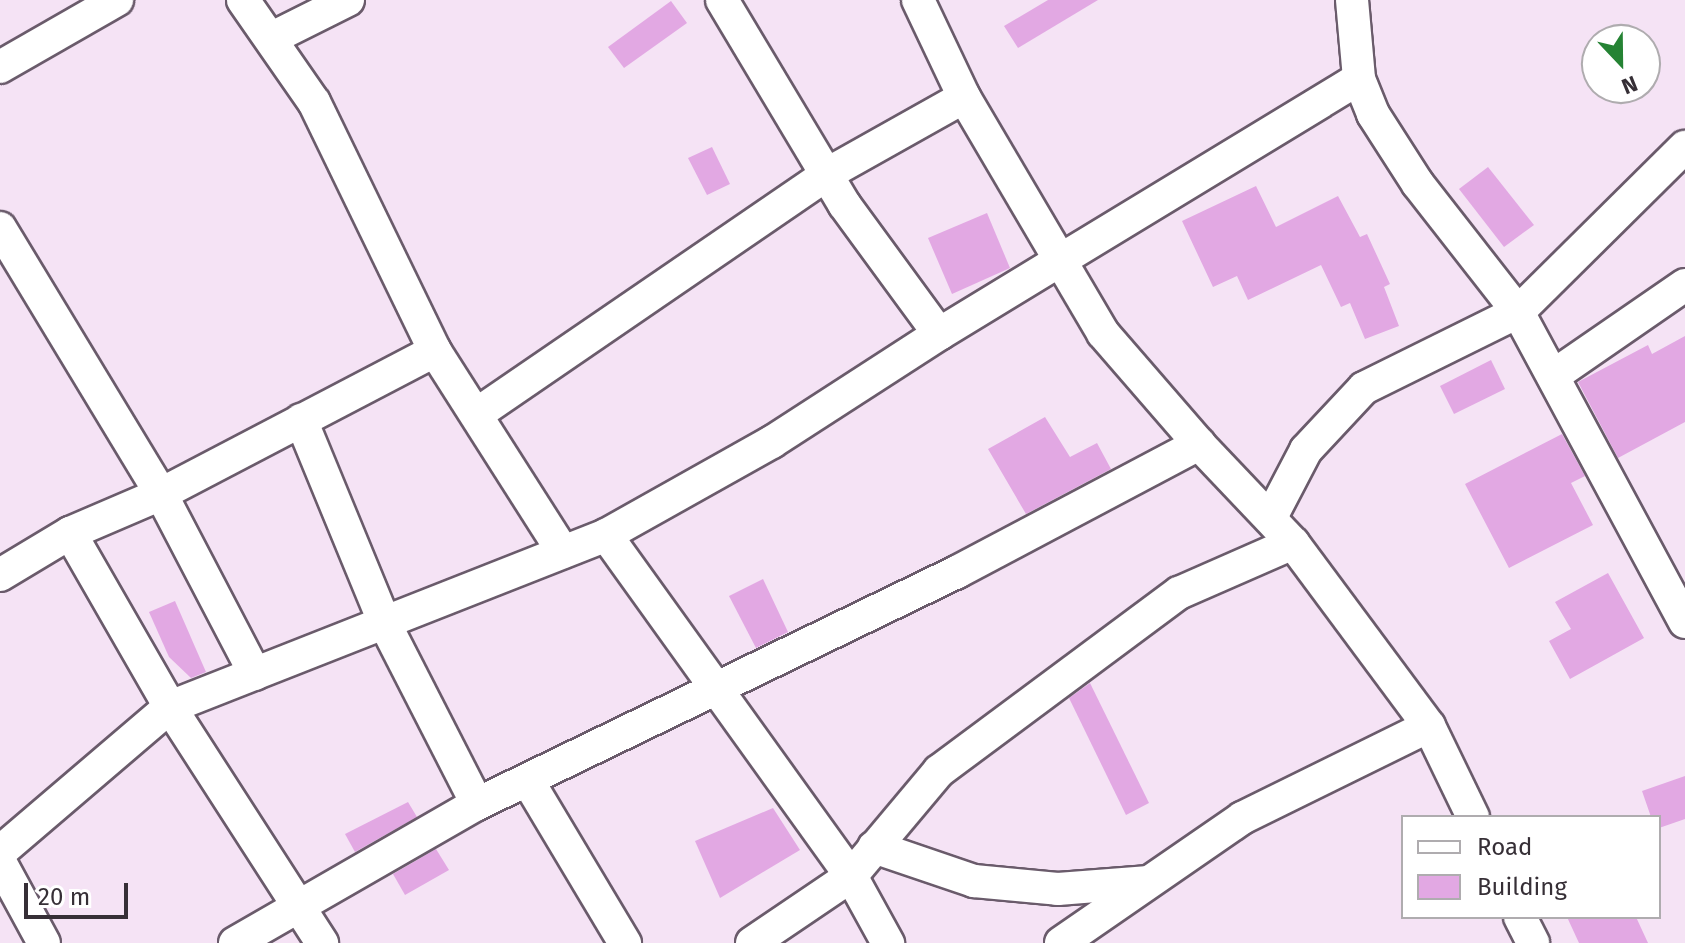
<!DOCTYPE html>
<style>
body{margin:0}
#map{position:relative;width:1685px;height:943px;overflow:hidden;background:#f5e3f5;font-family:"Fira Sans",sans-serif}
div>[style]{position:absolute}
.building>*{inset:0;background:#e2a8e3}
.roads{filter:drop-shadow(2px 0 #6a5b6b) drop-shadow(-2px 0 #6a5b6b) drop-shadow(0 2px #6a5b6b) drop-shadow(0 -2px #6a5b6b)}
.minor>*{height:32px;margin:-16px;padding:0 16px;transform-origin:16px;border-radius:16px;background:#fff}
span{translate:-50% -50%;white-space:nowrap;text-align:center;line-height:1.15;-webkit-text-stroke:6px #fff;paint-order:stroke}
.legend{position:absolute;left:1401px;top:815px;width:260px;height:104px;box-sizing:border-box;background:#fff;border:2px solid #afacaf;margin:0;padding:10px 14px;list-style:none;font-size:24px;color:#362f36}
.legend li{display:flex;align-items:center;gap:16px;height:40px}
.legend b{width:40px;border:2px solid #afacaf}
.north{position:absolute;left:1581px;top:24px;width:80px;height:80px;box-sizing:border-box;background:#fff;border:2px solid #afacaf;border-radius:50%;rotate:158deg;font-size:22px;font-weight:700;line-height:32px;text-align:center;color:#362f36}
.north::after{content:'';display:block;margin:auto;width:28px;height:36px;background:#258334;clip-path:polygon(50% 0,100% 100%,50% 72%,0 100%)}
.scale{position:absolute;left:24px;top:883px;width:104px;height:36px;box-sizing:border-box;border:4px solid #362f36;border-top:0;padding-left:10px;font-size:24px;line-height:28px;white-space:nowrap;color:#362f36;-webkit-text-stroke:6px #fff;paint-order:stroke}
</style>
<div id="map">
<div class="building">
<i style="clip-path:polygon(1048px 0,1098px 0,1018px 48px,1004px 26px)"></i>
<i style="clip-path:polygon(671px 1px,687px 23px,624px 68px,608px 47px)"></i>
<i style="clip-path:polygon(712px 147px,730px 184px,707px 195px,688px 158px)"></i>
<i style="clip-path:polygon(1488px 167px,1534px 225px,1504px 247px,1459px 189px)"></i>
<i style="clip-path:polygon(1256px 186px,1276px 227px,1338px 196px,1360px 237px,1367px 234px,1390px 284px,1384px 287px,1399px 326px,1365px 339px,1350px 303px,1341px 307px,1321px 265px,1248px 300px,1237px 276px,1213px 287px,1182px 221px)"></i>
<i style="clip-path:polygon(987px 213px,1010px 268px,952px 294px,928px 238px)"></i>
<i style="clip-path:polygon(1685px 336px,1685px 422px,1618px 458px,1578px 382px,1648px 345px,1652px 354px)"></i>
<i style="clip-path:polygon(1491px 360px,1505px 389px,1454px 414px,1440px 386px)"></i>
<i style="clip-path:polygon(1045px 417px,1070px 457px,1097px 443px,1111px 469px,1026px 514px,988px 449px)"></i>
<i style="clip-path:polygon(1562px 434px,1585px 476px,1571px 483px,1593px 525px,1509px 568px,1465px 484px)"></i>
<i style="clip-path:polygon(1608px 573px,1644px 638px,1570px 679px,1549px 641px,1571px 629px,1555px 602px)"></i>
<i style="clip-path:polygon(763px 579px,788px 632px,756px 648px,729px 596px)"></i>
<i style="clip-path:polygon(175px 601px,206px 672px,191px 678px,169px 657px,149px 612px)"></i>
<i style="clip-path:polygon(1090px 683px,1149px 803px,1126px 815px,1069px 698px)"></i>
<i style="clip-path:polygon(1685px 776px,1685px 819px,1659px 828px,1659px 817px,1651px 817px,1642px 791px)"></i>
<i style="clip-path:polygon(408px 802px,417px 817px,355px 852px,345px 834px)"></i>
<i style="clip-path:polygon(773px 808px,800px 850px,720px 898px,695px 841px)"></i>
<i style="clip-path:polygon(436px 849px,449px 870px,405px 895px,393px 874px)"></i>
<i style="clip-path:polygon(1567px 917px,1636px 917px,1648px 943px,1579px 943px)"></i>
</div>
<div class="roads">
<div class="minor">
<i style="left:243px;top:0;width:124px;rotate:55.2deg"></i>
<i style="left:314px;top:102px;width:277px;rotate:64.1deg"></i>
<i style="left:435px;top:351px;width:238px;rotate:57.5deg"></i>
<i style="left:722px;top:0;width:238px;rotate:59.1deg"></i>
<i style="left:844px;top:204px;width:161px;rotate:53.8deg"></i>
<i style="left:939px;top:334px;width:491px;rotate:-31.3deg"></i>
<i style="left:918px;top:0;width:107px;rotate:64.6deg"></i>
<i style="left:964px;top:97px;width:274px;rotate:59.5deg"></i>
<i style="left:1103px;top:333px;width:147px;rotate:49.1deg"></i>
<i style="left:1199px;top:444px;width:137px;rotate:46.5deg"></i>
<i style="left:1293px;top:543px;width:228px;rotate:53.4deg"></i>
<i style="left:1429px;top:726px;width:101px;rotate:64.2deg"></i>
<i style="left:1352px;top:0;width:79px;rotate:84.9deg"></i>
<i style="left:1359px;top:79px;width:38px;rotate:68deg"></i>
<i style="left:1373px;top:114px;width:83px;rotate:57.3deg"></i>
<i style="left:1418px;top:184px;width:162px;rotate:52deg"></i>
<i style="left:1518px;top:312px;width:352px;rotate:61.7deg"></i>
<i style="left:272px;top:38px;width:85px;rotate:-26.6deg"></i>
<i style="left:0;top:67px;width:135px;rotate:-29.8deg"></i>
<i style="left:0;top:228px;width:311px;rotate:58.8deg"></i>
<i style="left:161px;top:494px;width:203px;rotate:62.4deg"></i>
<i style="left:1553px;top:376px;width:160px;rotate:-34.6deg"></i>
<i style="left:477px;top:414px;width:424px;rotate:-34.4deg"></i>
<i style="left:827px;top:174px;width:157px;rotate:-29.3deg"></i>
<i style="left:301px;top:420px;width:221px;rotate:67.6deg"></i>
<i style="left:385px;top:624px;width:202px;rotate:62.9deg"></i>
<i style="left:1271px;top:517px;width:76px;rotate:-62.4deg"></i>
<i style="left:1306px;top:450px;width:85px;rotate:-46.9deg"></i>
<i style="left:1364px;top:388px;width:172px;rotate:-26.3deg"></i>
<i style="left:1518px;top:312px;width:235px;rotate:-44.7deg"></i>
<i style="left:70px;top:533px;width:201px;rotate:60.1deg"></i>
<i style="left:170px;top:707px;width:281px;rotate:57.2deg"></i>
<i style="left:606px;top:535px;width:420px;rotate:54.3deg"></i>
<i style="left:851px;top:876px;width:77px;rotate:61.1deg"></i>
<i style="left:0;top:575px;width:82px;rotate:-31deg"></i>
<i style="left:70px;top:533px;width:99px;rotate:-23.2deg"></i>
<i style="left:161px;top:494px;width:309px;rotate:-27.6deg"></i>
<i style="left:528px;top:781px;width:189px;rotate:59.1deg"></i>
<i style="left:874px;top:847px;width:106px;rotate:18.8deg"></i>
<i style="left:974px;top:881px;width:84px;rotate:5.4deg"></i>
<i style="left:1058px;top:889px;width:88px;rotate:-4.5deg"></i>
<i style="left:0;top:852px;width:223px;rotate:-40.5deg"></i>
<i style="left:170px;top:707px;width:469px;rotate:-21.5deg"></i>
<i style="left:606px;top:535px;width:190px;rotate:-29.3deg"></i>
<i style="left:772px;top:442px;width:199px;rotate:-32.9deg"></i>
<i style="left:0;top:862px;width:92px;rotate:61.5deg"></i>
<i style="left:1520px;top:917px;width:29px;rotate:63deg"></i>
<i style="left:235px;top:943px;width:279px;rotate:-29.9deg"></i>
<i style="left:477px;top:804px;width:533px;rotate:-25.8deg"></i>
<i style="left:957px;top:572px;width:274px;rotate:-27.9deg"></i>
<i style="left:752px;top:943px;width:120px;rotate:-34.1deg"></i>
<i style="left:851px;top:876px;width:137px;rotate:-50deg"></i>
<i style="left:939px;top:771px;width:299px;rotate:-36.6deg"></i>
<i style="left:1179px;top:593px;width:124px;rotate:-23.7deg"></i>
<i style="left:1061px;top:943px;width:220px;rotate:-34.6deg"></i>
<i style="left:1242px;top:818px;width:208px;rotate:-26.2deg"></i>
</div>
</div>
<ul class="legend">
<li><b style="height:10px;background:#fff"></b>Road</li>
<li><b style="height:22px;background:#e2a8e3"></b>Building</li>
</ul>
<div class="north">N</div>
<div class="scale">20 m</div>
</div>
